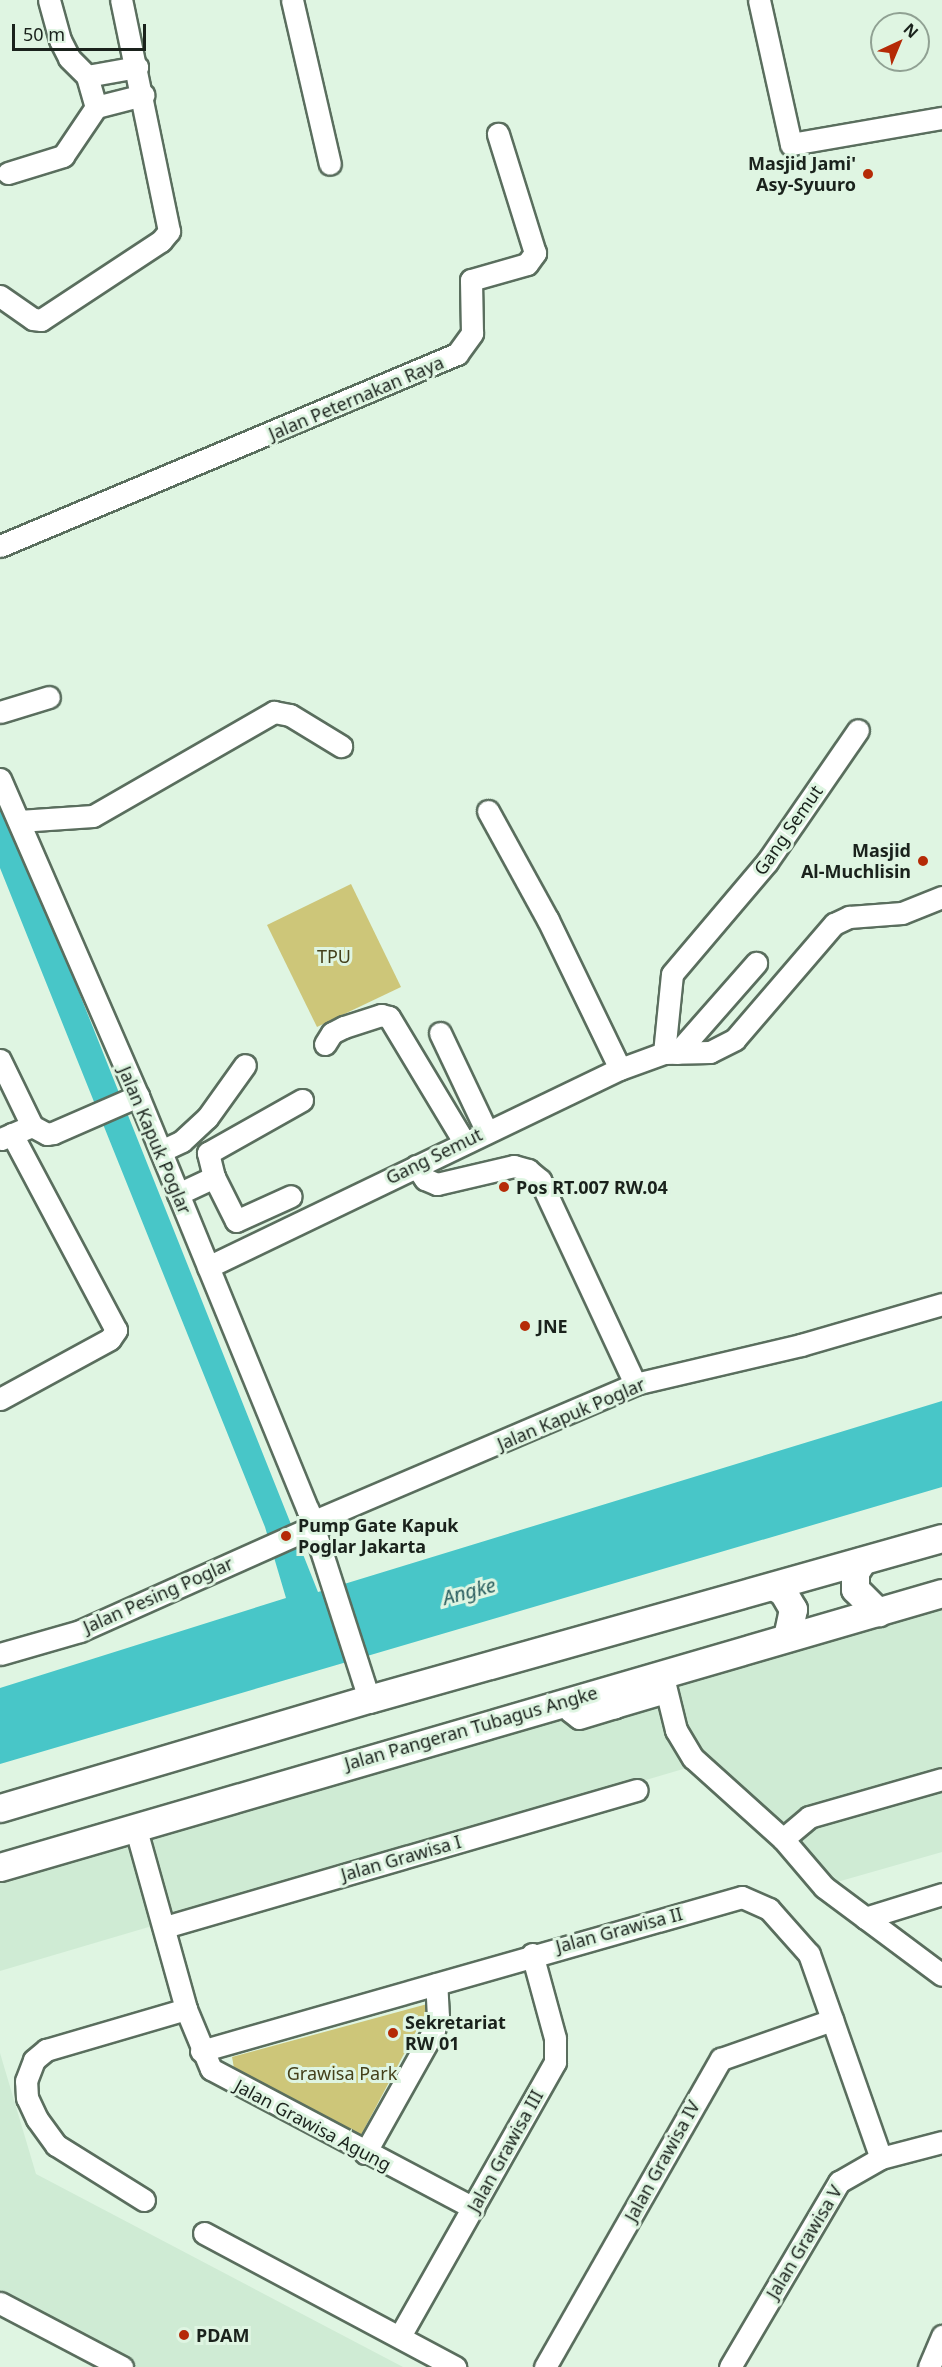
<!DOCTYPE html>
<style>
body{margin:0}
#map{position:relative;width:942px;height:2367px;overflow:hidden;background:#dff5e2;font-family:"Noto Sans",sans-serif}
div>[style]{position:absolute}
.built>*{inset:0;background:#cfebd4}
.green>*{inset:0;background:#cdc679}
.water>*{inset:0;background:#48c6c8}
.roads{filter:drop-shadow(2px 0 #5a6e5e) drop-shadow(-2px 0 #5a6e5e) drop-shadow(0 2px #5a6e5e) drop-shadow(0 -2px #5a6e5e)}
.minor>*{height:21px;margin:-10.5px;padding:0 10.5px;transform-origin:10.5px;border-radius:10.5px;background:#fff}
.major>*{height:27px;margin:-13.5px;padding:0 13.5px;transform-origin:13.5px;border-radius:13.5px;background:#fff}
.dots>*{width:16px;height:16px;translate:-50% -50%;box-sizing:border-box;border:3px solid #dff5e2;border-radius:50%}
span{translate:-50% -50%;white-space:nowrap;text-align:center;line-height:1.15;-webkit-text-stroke:6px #dff5e2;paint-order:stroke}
.poi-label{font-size:18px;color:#1a221c;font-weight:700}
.right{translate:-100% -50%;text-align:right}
.left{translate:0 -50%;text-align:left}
.street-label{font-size:18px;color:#1a221c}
.park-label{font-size:18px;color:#44401b}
.water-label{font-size:20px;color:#2b5f60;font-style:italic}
.north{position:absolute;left:870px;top:12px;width:60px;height:60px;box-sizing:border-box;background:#dff5e2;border:2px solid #90a193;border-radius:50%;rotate:44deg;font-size:16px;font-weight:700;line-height:24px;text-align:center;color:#1a221c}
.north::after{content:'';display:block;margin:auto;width:21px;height:27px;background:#b52a06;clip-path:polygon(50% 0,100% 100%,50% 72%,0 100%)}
.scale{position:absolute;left:12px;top:24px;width:134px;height:27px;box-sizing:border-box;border:3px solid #1a221c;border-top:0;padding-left:8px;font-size:18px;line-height:21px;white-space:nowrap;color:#1a221c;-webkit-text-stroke:4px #dff5e2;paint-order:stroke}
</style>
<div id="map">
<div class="built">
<i style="clip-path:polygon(942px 1606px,942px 1852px,830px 1884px,700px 1764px,0 1971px,0 1879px)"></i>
<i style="clip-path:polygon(0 2053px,36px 2174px,403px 2367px,92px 2367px,0 2315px)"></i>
</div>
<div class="green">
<i style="clip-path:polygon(351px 884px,401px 987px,317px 1027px,267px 925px)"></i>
<i style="clip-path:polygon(431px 2003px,361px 2135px,234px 2068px,232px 2057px)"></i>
</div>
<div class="water">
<i style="clip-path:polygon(0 803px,43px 902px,318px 1592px,942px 1401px,942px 1487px,0 1764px,0 1688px,286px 1598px,265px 1527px,0 868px)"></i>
</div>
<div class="roads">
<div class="minor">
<i style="left:49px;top:0;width:41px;rotate:74.6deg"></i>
<i style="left:60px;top:40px;width:20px;rotate:63deg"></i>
<i style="left:69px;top:58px;width:25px;rotate:45deg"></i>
<i style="left:87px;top:76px;width:32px;rotate:74deg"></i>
<i style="left:96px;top:107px;width:49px;rotate:-14.3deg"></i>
<i style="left:292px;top:0;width:168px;rotate:77deg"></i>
<i style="left:759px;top:0;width:148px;rotate:77.5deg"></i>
<i style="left:791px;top:144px;width:153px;rotate:-9.8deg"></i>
<i style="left:87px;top:76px;width:51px;rotate:-10.2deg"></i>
<i style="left:8px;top:173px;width:58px;rotate:-17.2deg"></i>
<i style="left:63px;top:156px;width:59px;rotate:-56deg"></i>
<i style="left:0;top:296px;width:40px;rotate:34.9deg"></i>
<i style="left:33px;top:319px;width:8px;rotate:7deg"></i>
<i style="left:41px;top:320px;width:144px;rotate:-33.4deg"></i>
<i style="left:161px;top:241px;width:13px;rotate:-51deg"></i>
<i style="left:169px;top:231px;width:236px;rotate:-101.7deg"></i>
<i style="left:0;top:546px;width:496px;rotate:-22.8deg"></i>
<i style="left:457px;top:354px;width:26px;rotate:-54deg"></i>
<i style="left:472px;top:333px;width:53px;rotate:-91.1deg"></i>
<i style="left:471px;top:280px;width:58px;rotate:-15.9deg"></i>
<i style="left:527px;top:264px;width:14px;rotate:-54deg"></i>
<i style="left:535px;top:253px;width:125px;rotate:-107.3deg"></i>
<i style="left:0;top:712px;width:51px;rotate:-17deg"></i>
<i style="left:0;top:779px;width:346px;rotate:66.5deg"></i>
<i style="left:138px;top:1096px;width:448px;rotate:67.7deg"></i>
<i style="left:308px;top:1510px;width:199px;rotate:72.1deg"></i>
<i style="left:488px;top:811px;width:124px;rotate:61.2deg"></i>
<i style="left:548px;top:920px;width:165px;rotate:64.2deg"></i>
<i style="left:19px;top:821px;width:74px;rotate:-3.9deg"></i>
<i style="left:93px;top:816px;width:209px;rotate:-29.9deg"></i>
<i style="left:274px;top:712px;width:16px;rotate:11deg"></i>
<i style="left:290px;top:715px;width:60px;rotate:31.3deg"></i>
<i style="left:440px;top:1033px;width:107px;rotate:64.6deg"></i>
<i style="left:325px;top:1044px;width:13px;rotate:-58deg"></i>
<i style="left:332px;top:1033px;width:13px;rotate:-27deg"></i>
<i style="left:344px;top:1027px;width:39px;rotate:-18deg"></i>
<i style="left:381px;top:1015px;width:8px;rotate:14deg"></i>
<i style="left:389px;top:1017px;width:146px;rotate:59deg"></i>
<i style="left:664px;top:1053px;width:79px;rotate:-84.2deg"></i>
<i style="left:672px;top:974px;width:147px;rotate:-49.7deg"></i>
<i style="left:767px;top:862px;width:160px;rotate:-55.4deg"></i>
<i style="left:677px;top:1053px;width:120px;rotate:-48.7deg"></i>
<i style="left:0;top:1060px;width:73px;rotate:64.1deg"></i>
<i style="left:1px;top:1139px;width:34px;rotate:-23deg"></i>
<i style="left:32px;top:1126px;width:17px;rotate:28deg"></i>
<i style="left:47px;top:1134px;width:6px;rotate:-9deg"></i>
<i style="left:53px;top:1133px;width:93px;rotate:-23.5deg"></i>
<i style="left:161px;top:1151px;width:23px;rotate:-25deg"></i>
<i style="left:182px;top:1141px;width:34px;rotate:-43deg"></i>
<i style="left:207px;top:1118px;width:65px;rotate:-54.4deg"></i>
<i style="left:416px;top:1166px;width:16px;rotate:55deg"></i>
<i style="left:425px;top:1179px;width:13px;rotate:23deg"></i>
<i style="left:437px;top:1184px;width:79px;rotate:-13.2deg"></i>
<i style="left:514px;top:1166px;width:15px;rotate:16deg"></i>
<i style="left:528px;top:1170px;width:16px;rotate:40deg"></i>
<i style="left:540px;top:1180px;width:225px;rotate:65deg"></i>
<i style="left:214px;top:1177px;width:25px;rotate:-104deg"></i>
<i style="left:208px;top:1153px;width:108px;rotate:-29.4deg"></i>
<i style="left:178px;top:1194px;width:40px;rotate:-25deg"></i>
<i style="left:214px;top:1177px;width:49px;rotate:63.4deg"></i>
<i style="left:236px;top:1221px;width:60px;rotate:-24.4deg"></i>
<i style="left:208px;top:1267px;width:457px;rotate:-25.7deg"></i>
<i style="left:620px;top:1069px;width:47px;rotate:-20deg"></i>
<i style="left:664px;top:1053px;width:46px;rotate:-1.2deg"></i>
<i style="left:710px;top:1052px;width:28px;rotate:-27deg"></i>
<i style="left:735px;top:1039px;width:152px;rotate:-49.3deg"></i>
<i style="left:834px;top:924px;width:17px;rotate:-25deg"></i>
<i style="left:849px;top:917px;width:53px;rotate:-4.3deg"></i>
<i style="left:902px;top:913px;width:43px;rotate:-21.8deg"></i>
<i style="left:0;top:1399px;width:125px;rotate:-28.6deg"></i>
<i style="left:110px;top:1339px;width:11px;rotate:-56deg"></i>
<i style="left:116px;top:1330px;width:222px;rotate:-118deg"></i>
<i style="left:312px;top:1522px;width:351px;rotate:-23.1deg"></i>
<i style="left:635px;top:1384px;width:171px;rotate:-13.2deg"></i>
<i style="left:801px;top:1345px;width:147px;rotate:-16.2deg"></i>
<i style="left:0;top:1654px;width:83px;rotate:-16deg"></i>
<i style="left:80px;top:1631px;width:255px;rotate:-24.1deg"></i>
<i style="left:662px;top:1673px;width:59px;rotate:76.2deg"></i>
<i style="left:676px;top:1730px;width:33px;rotate:59deg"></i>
<i style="left:693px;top:1758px;width:121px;rotate:42deg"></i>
<i style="left:783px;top:1839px;width:63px;rotate:49.5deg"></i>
<i style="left:824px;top:1887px;width:147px;rotate:36.7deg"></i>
<i style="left:610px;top:1687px;width:21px;rotate:76deg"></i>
<i style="left:615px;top:1707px;width:53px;rotate:-16.4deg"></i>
<i style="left:568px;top:1699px;width:12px;rotate:81deg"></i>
<i style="left:570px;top:1711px;width:11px;rotate:38deg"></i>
<i style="left:579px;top:1718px;width:38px;rotate:-17deg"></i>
<i style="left:135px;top:1826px;width:190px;rotate:74.4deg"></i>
<i style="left:186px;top:2009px;width:65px;rotate:67.4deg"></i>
<i style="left:211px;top:2069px;width:297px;rotate:27.9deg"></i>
<i style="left:783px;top:1839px;width:34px;rotate:-40deg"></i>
<i style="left:809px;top:1817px;width:138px;rotate:-15.9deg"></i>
<i style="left:865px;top:1918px;width:81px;rotate:-17.3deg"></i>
<i style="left:165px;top:1927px;width:491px;rotate:-16.2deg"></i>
<i style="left:201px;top:2051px;width:562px;rotate:-15.89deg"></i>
<i style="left:742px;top:1897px;width:30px;rotate:24deg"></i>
<i style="left:769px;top:1909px;width:60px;rotate:48.4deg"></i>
<i style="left:809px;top:1954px;width:216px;rotate:70.6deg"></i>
<i style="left:365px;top:2153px;width:141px;rotate:-60.7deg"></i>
<i style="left:434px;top:2030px;width:14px;rotate:-73deg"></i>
<i style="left:438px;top:2017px;width:33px;rotate:-93deg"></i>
<i style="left:144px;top:2200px;width:104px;rotate:-148deg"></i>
<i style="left:56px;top:2145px;width:32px;rotate:-126deg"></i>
<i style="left:37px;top:2119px;width:23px;rotate:-115deg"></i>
<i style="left:27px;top:2098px;width:17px;rotate:-93deg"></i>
<i style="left:26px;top:2081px;width:22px;rotate:-69deg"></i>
<i style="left:34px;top:2060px;width:16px;rotate:-40deg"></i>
<i style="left:46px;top:2050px;width:146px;rotate:-16.3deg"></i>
<i style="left:204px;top:2233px;width:285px;rotate:28.1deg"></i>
<i style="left:0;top:2303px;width:138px;rotate:27.7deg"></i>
<i style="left:400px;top:2336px;width:315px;rotate:-60.5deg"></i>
<i style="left:555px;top:2062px;width:24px;rotate:-90deg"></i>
<i style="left:555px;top:2038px;width:87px;rotate:-105.3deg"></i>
<i style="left:545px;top:2367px;width:355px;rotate:-60.3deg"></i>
<i style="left:721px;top:2059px;width:118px;rotate:-19.4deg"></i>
<i style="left:730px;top:2367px;width:215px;rotate:-59.5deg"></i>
<i style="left:839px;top:2182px;width:48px;rotate:-29.7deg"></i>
<i style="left:881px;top:2158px;width:63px;rotate:-14.7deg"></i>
<i style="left:929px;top:2367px;width:34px;rotate:-67deg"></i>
</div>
<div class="major">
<i style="left:862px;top:1561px;width:13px;rotate:122deg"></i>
<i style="left:855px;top:1572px;width:17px;rotate:90deg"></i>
<i style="left:855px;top:1589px;width:33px;rotate:45deg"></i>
<i style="left:773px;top:1586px;width:12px;rotate:31deg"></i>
<i style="left:783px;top:1592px;width:20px;rotate:60deg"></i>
<i style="left:793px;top:1609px;width:29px;rotate:102deg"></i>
<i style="left:0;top:1808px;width:385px;rotate:-16.5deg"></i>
<i style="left:369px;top:1699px;width:595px;rotate:-15.69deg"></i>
<i style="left:0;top:1867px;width:981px;rotate:-16.22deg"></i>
</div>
</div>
<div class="dots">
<i style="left:868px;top:174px;background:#b52a06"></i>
<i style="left:923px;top:861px;background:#b52a06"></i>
<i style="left:504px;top:1187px;background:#b52a06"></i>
<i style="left:525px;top:1326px;background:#b52a06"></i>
<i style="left:286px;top:1536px;background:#b52a06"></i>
<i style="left:393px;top:2033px;background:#b52a06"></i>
<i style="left:184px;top:2335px;background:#b52a06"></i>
</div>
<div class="poi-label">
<span class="right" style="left:856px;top:174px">Masjid Jami'<br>Asy-Syuuro</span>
<span class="right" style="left:911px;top:861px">Masjid<br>Al-Muchlisin</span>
<span class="left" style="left:516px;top:1187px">Pos RT.007 RW.04</span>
<span class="left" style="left:537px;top:1326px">JNE</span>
<span class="left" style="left:298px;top:1536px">Pump Gate Kapuk<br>Poglar Jakarta</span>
<span class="left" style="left:405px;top:2033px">Sekretariat<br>RW 01</span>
<span class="left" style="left:196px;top:2335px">PDAM</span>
</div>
<div class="street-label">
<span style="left:356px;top:398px;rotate:-23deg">Jalan Peternakan Raya</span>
<span style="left:788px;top:830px;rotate:-55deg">Gang Semut</span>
<span style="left:155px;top:1140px;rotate:67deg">Jalan Kapuk Poglar</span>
<span style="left:434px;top:1156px;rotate:-26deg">Gang Semut</span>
<span style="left:571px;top:1414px;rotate:-23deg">Jalan Kapuk Poglar</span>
<span style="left:158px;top:1595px;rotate:-24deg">Jalan Pesing Poglar</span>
<span style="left:471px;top:1728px;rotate:-16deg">Jalan Pangeran Tubagus Angke</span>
<span style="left:401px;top:1858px;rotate:-16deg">Jalan Grawisa I</span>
<span style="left:619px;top:1930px;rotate:-15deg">Jalan Grawisa II</span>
<span style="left:313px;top:2125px;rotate:28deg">Jalan Grawisa Agung</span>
<span style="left:505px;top:2151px;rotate:-61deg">Jalan Grawisa III</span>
<span style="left:662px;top:2161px;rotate:-61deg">Jalan Grawisa IV</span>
<span style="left:804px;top:2242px;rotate:-59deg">Jalan Grawisa V</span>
</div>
<div class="park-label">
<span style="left:334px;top:956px">TPU</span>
<span style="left:342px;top:2073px">Grawisa Park</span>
</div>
<div class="water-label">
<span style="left:469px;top:1591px;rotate:-15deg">Angke</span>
</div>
<div class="north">N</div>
<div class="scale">50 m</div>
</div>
